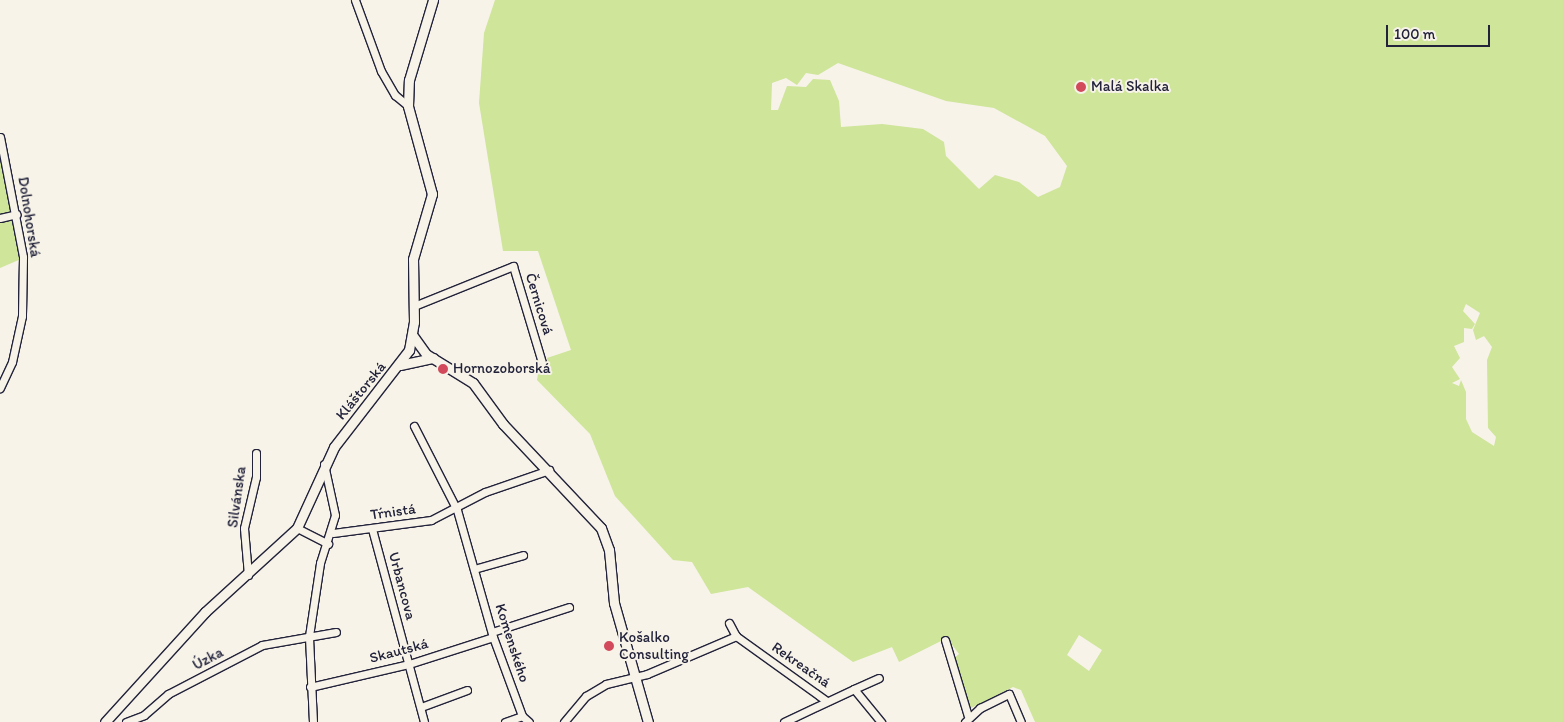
<!DOCTYPE html>
<meta charset="utf-8">
<style>
body{margin:0}
#map{position:relative;width:1563px;height:722px;overflow:hidden;background:#f7f3e8;font-family:Itim,sans-serif}
div>[style]{position:absolute}
.green>*{inset:0;background:#cee59a}
.roads{filter:drop-shadow(1px 0 #22223b) drop-shadow(-1px 0 #22223b) drop-shadow(0 1px #22223b) drop-shadow(0 -1px #22223b)}
.minor>*{height:7px;margin:-3.5px;padding:0 3.5px;transform-origin:3.5px;border-radius:3.5px;background:#f7f3e8}
.tertiary>*{height:9px;margin:-4.5px;padding:0 4.5px;transform-origin:4.5px;border-radius:4.5px;background:#f7f3e8}
.dots>*{width:14px;height:14px;translate:-50% -50%;box-sizing:border-box;border:2px solid #f7f3e8;border-radius:50%}
span{translate:-50% -50%;white-space:nowrap;text-align:center;line-height:1.15;-webkit-text-stroke:4px #f7f3e8;paint-order:stroke}
.poi-label{font-size:15px;color:#22223b}
.left{translate:0 -50%;text-align:left}
.street-label{font-size:15px;color:#22223b}
.scale{position:absolute;left:1386px;top:25px;width:104px;height:22px;box-sizing:border-box;border:2px solid #22223b;border-top:0;padding-left:6px;font-size:15px;line-height:18px;white-space:nowrap;color:#22223b;-webkit-text-stroke:4px #f7f3e8;paint-order:stroke}
</style>
<div id="map">
<div class="green">
<i style="clip-path:polygon(evenodd,495px 0,1563px 0,1563px 722px,1035px 722px,1021px 690px,1013px 687px,971px 708px,953px 659px,959px 654px,947px 638px,899px 662px,892px 647px,853px 662px,748px 587px,711px 594px,692px 562px,673px 560px,615px 496px,590px 434px,537px 380px,539px 368px,548px 365px,547px 358px,571px 350px,538px 251px,503px 251px,479px 103px,484px 33px,495px 0,838px 63px,946px 101px,994px 108px,1045px 136px,1067px 166px,1060px 187px,1038px 197px,1019px 182px,995px 175px,979px 189px,946px 156px,944px 142px,923px 129px,882px 124px,841px 127px,839px 101px,830px 80px,813px 79px,806px 87px,787px 86px,778px 110px,771px 110px,772px 83px,786px 78px,797px 85px,806px 73px,818px 75px,838px 63px,495px 0,1466px 304px,1480px 313px,1473px 330px,1476px 340px,1484px 336px,1492px 347px,1487px 360px,1488px 428px,1496px 437px,1494px 446px,1472px 432px,1466px 419px,1466px 392px,1461px 380px,1459px 386px,1452px 383px,1460px 379px,1452px 367px,1460px 358px,1454px 346px,1464px 342px,1464px 328px,1472px 329px,1475px 324px,1463px 311px,1466px 304px,495px 0,1079px 635px,1102px 650px,1089px 671px,1067px 655px,1079px 635px)"></i>
<i style="clip-path:polygon(0 159px,21px 259px,0 268px)"></i>
</div>
<div class="roads">
<div class="minor">
<i style="left:355px;top:0;width:76px;rotate:69.9deg"></i>
<i style="left:381px;top:71px;width:28px;rotate:60deg"></i>
<i style="left:395px;top:95px;width:17px;rotate:40deg"></i>
<i style="left:0;top:137px;width:122px;rotate:79.1deg"></i>
<i style="left:23px;top:257px;width:59px;rotate:91deg"></i>
<i style="left:22px;top:316px;width:47px;rotate:102.3deg"></i>
<i style="left:12px;top:362px;width:29px;rotate:115deg"></i>
<i style="left:0;top:218px;width:17px;rotate:-13deg"></i>
<i style="left:414px;top:306px;width:107px;rotate:-22deg"></i>
<i style="left:513px;top:266px;width:104px;rotate:73.3deg"></i>
<i style="left:414px;top:426px;width:94px;rotate:62.9deg"></i>
<i style="left:457px;top:510px;width:132px;rotate:74.2deg"></i>
<i style="left:493px;top:637px;width:84px;rotate:69.8deg"></i>
<i style="left:522px;top:716px;width:9px;rotate:41deg"></i>
<i style="left:297px;top:528px;width:35px;rotate:27deg"></i>
<i style="left:372px;top:529px;width:200px;rotate:74.9deg"></i>
<i style="left:333px;top:533px;width:99px;rotate:-7.6deg"></i>
<i style="left:431px;top:520px;width:61px;rotate:-27.4deg"></i>
<i style="left:485px;top:492px;width:68px;rotate:-19deg"></i>
<i style="left:474px;top:569px;width:51px;rotate:-15.9deg"></i>
<i style="left:248px;top:575px;width:47px;rotate:-94.9deg"></i>
<i style="left:244px;top:528px;width:52px;rotate:-76.8deg"></i>
<i style="left:256px;top:477px;width:24px;rotate:-90deg"></i>
<i style="left:729px;top:623px;width:15px;rotate:62deg"></i>
<i style="left:492px;top:632px;width:81px;rotate:-18deg"></i>
<i style="left:945px;top:640px;width:79px;rotate:73.2deg"></i>
<i style="left:310px;top:687px;width:102px;rotate:-13.1deg"></i>
<i style="left:409px;top:664px;width:88px;rotate:-17.8deg"></i>
<i style="left:854px;top:689px;width:27px;rotate:-24deg"></i>
<i style="left:421px;top:707px;width:49px;rotate:-20.3deg"></i>
<i style="left:126px;top:722px;width:19px;rotate:-21deg"></i>
<i style="left:144px;top:715px;width:32px;rotate:-41deg"></i>
<i style="left:168px;top:694px;width:106px;rotate:-27.5deg"></i>
<i style="left:262px;top:645px;width:75px;rotate:-10deg"></i>
<i style="left:313px;top:722px;width:86px;rotate:-92.7deg"></i>
<i style="left:309px;top:636px;width:74px;rotate:-81.4deg"></i>
<i style="left:320px;top:563px;width:50px;rotate:-72.6deg"></i>
<i style="left:335px;top:515px;width:52px;rotate:-102.2deg"></i>
<i style="left:505px;top:722px;width:18px;rotate:-19deg"></i>
<i style="left:564px;top:722px;width:34px;rotate:-50deg"></i>
<i style="left:586px;top:696px;width:23px;rotate:-31deg"></i>
<i style="left:606px;top:684px;width:42px;rotate:-13.7deg"></i>
<i style="left:647px;top:674px;width:97px;rotate:-23.1deg"></i>
<i style="left:736px;top:636px;width:110px;rotate:35.7deg"></i>
<i style="left:784px;top:722px;width:77px;rotate:-25.2deg"></i>
<i style="left:854px;top:689px;width:43px;rotate:50.7deg"></i>
<i style="left:965px;top:722px;width:21px;rotate:-43deg"></i>
<i style="left:980px;top:708px;width:32px;rotate:-26deg"></i>
<i style="left:1009px;top:694px;width:30px;rotate:67deg"></i>
</div>
<div class="tertiary">
<i style="left:413px;top:336px;width:22px;rotate:54deg"></i>
<i style="left:426px;top:354px;width:55px;rotate:31.7deg"></i>
<i style="left:473px;top:383px;width:51px;rotate:53.8deg"></i>
<i style="left:503px;top:424px;width:143px;rotate:46.7deg"></i>
<i style="left:601px;top:528px;width:23px;rotate:70deg"></i>
<i style="left:609px;top:550px;width:53px;rotate:84.6deg"></i>
<i style="left:614px;top:603px;width:124px;rotate:74.1deg"></i>
<i style="left:400px;top:365px;width:34px;rotate:-12deg"></i>
<i style="left:105px;top:722px;width:149px;rotate:-47.7deg"></i>
<i style="left:205px;top:612px;width:125px;rotate:-42.4deg"></i>
<i style="left:297px;top:528px;width:89px;rotate:-65.4deg"></i>
<i style="left:334px;top:447px;width:123px;rotate:-52.3deg"></i>
<i style="left:409px;top:350px;width:28px;rotate:-80deg"></i>
<i style="left:414px;top:322px;width:63px;rotate:-90.9deg"></i>
<i style="left:413px;top:259px;width:68px;rotate:-73.7deg"></i>
<i style="left:432px;top:194px;width:91px;rotate:-105.3deg"></i>
<i style="left:408px;top:106px;width:26px;rotate:-88deg"></i>
<i style="left:409px;top:80px;width:84px;rotate:-73.3deg"></i>
</div>
</div>
<div class="dots">
<i style="left:1081px;top:87px;background:#d1495b"></i>
<i style="left:443px;top:369px;background:#d1495b"></i>
<i style="left:609px;top:646px;background:#d1495b"></i>
</div>
<div class="poi-label">
<span class="left" style="left:1091px;top:87px">Malá Skalka</span>
<span class="left" style="left:453px;top:369px">Hornozoborská</span>
<span class="left" style="left:619px;top:646px">Košalko<br>Consulting</span>
</div>
<div class="street-label">
<span style="left:29px;top:217px;rotate:81deg">Dolnohorská</span>
<span style="left:539px;top:304px;rotate:73deg">Černicová</span>
<span style="left:361px;top:391px;rotate:-51deg">Kláštorská</span>
<span style="left:237px;top:497px;rotate:-82deg">Silvánska</span>
<span style="left:393px;top:512px;rotate:-8deg">Tŕnistá</span>
<span style="left:402px;top:586px;rotate:75deg">Urbancova</span>
<span style="left:512px;top:643px;rotate:72deg">Komenského</span>
<span style="left:399px;top:651px;rotate:-15deg">Skautská</span>
<span style="left:208px;top:659px;rotate:-28deg">Úzka</span>
<span style="left:801px;top:665px;rotate:35deg">Rekreačná</span>
</div>
<div class="scale">100 m</div>
</div>
